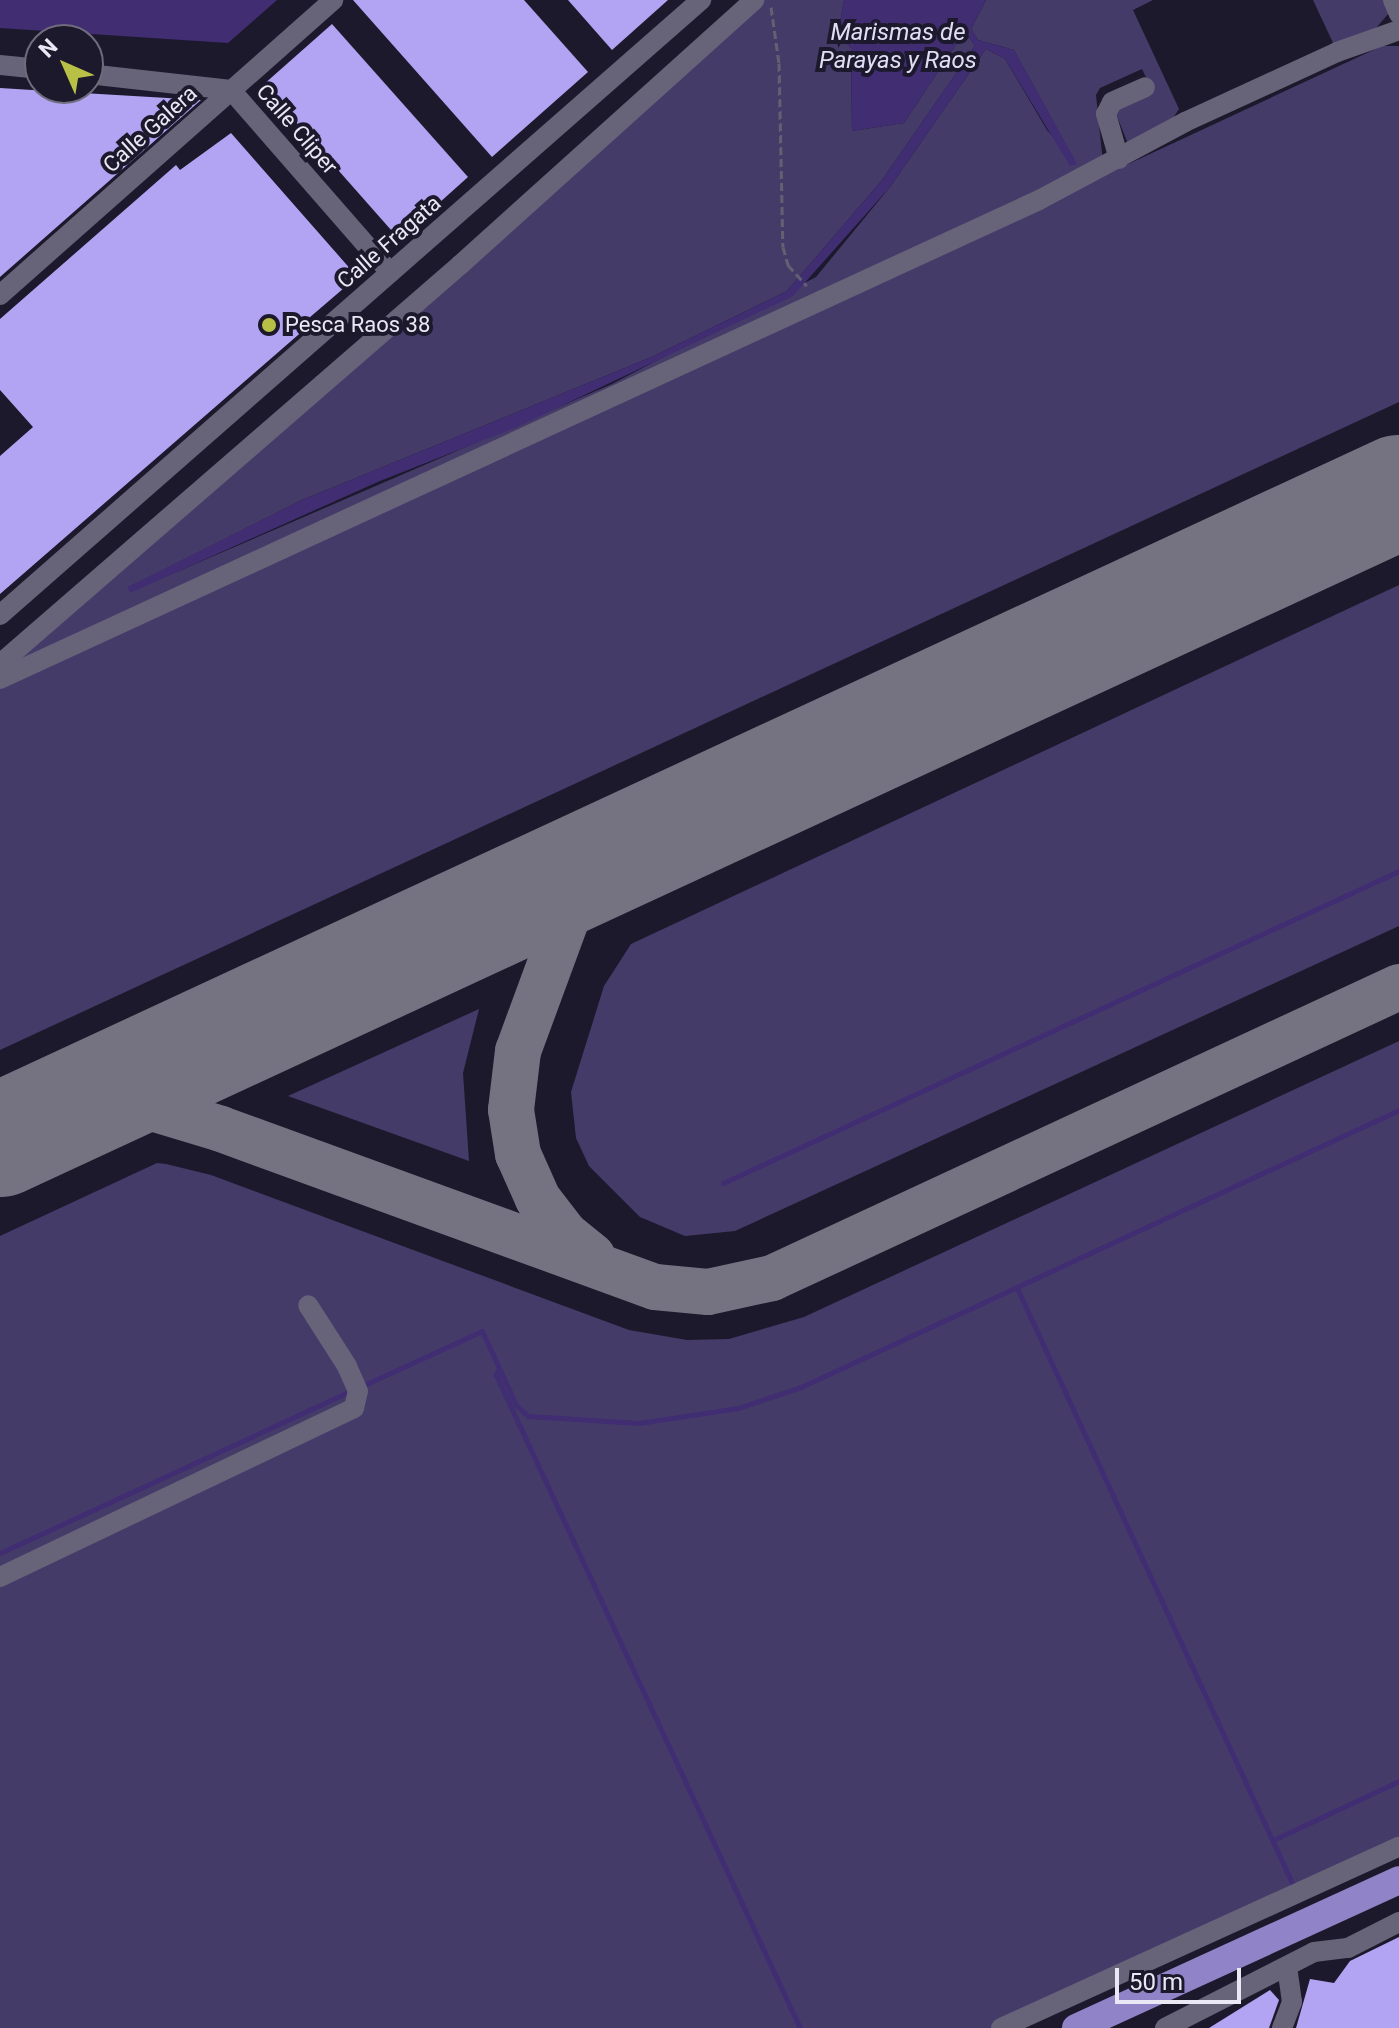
<!DOCTYPE html>
<style>
body{margin:0}
#map{position:relative;width:1399px;height:2028px;overflow:hidden;background:#1d192c;font-family:Roboto,sans-serif}
div>[style]{position:absolute}
.green>*{inset:0;background:#453b69}
.water>*{inset:0;background:#402d72}
.stream>*{height:5px;margin:-2.5px;padding:0 2.5px;transform-origin:2.5px;border-radius:2.5px;background:#402d72}
.taxiway>*{height:46px;margin:-23px;padding:0 23px;transform-origin:23px;border-radius:23px;background:#757282}
.runway>*{height:114px;margin:-57px;padding:0 57px;transform-origin:57px;border-radius:57px;background:#757282}
.building>*{inset:0;background:#b3a3f3}
.path>*{height:3px;margin-top:-1.5px;transform-origin:0;background:repeating-linear-gradient(90deg,#636071 0 8px,transparent 0 12px)}
.minor>*{height:20px;margin:-10px;padding:0 10px;transform-origin:10px;border-radius:10px;background:#676379}
.highway>*{height:28px;margin:-14px;padding:0 14px;transform-origin:14px;border-radius:14px;background:#9183c7}
.dots>*{width:22px;height:22px;translate:-50% -50%;box-sizing:border-box;border:4px solid #1d192c;border-radius:50%}
span{translate:-50% -50%;white-space:nowrap;text-align:center;line-height:1.15;-webkit-text-stroke:8px #1d192c;paint-order:stroke}
.street-label{font-size:22px;color:#eae8f5}
.poi-label{font-size:22px;color:#eae8f5}
.left{translate:0 -50%;text-align:left}
.water-label{font-size:24px;color:#e1def4;font-style:italic}
.north{position:absolute;left:24px;top:24px;width:80px;height:80px;box-sizing:border-box;background:#1d192c;border:2px solid #6f6c7c;border-radius:50%;rotate:315deg;font-size:22px;font-weight:700;line-height:32px;text-align:center;color:#eae8f5}
.north::after{content:'';display:block;margin:auto;width:28px;height:36px;background:#b9c046;clip-path:polygon(50% 0,100% 100%,50% 72%,0 100%)}
.scale{position:absolute;left:1115px;top:1968px;width:126px;height:36px;box-sizing:border-box;border:4px solid #eae8f5;border-top:0;padding-left:10px;font-size:24px;line-height:28px;white-space:nowrap;color:#eae8f5;-webkit-text-stroke:6px #1d192c;paint-order:stroke}
</style>
<div id="map">
<div class="green">
<i style="clip-path:polygon(760px 0,844px 0,838px 33px,851px 48px,852px 131px,904px 123px,965px 31px,975px 46px,882px 180px,787px 291px,654px 356px,302px 500px,129px 587px,130px 592px,612px 384px,816px 277px,890px 187px,986px 49px,1005px 59px,1047px 130px,1076px 163px,1014px 50px,978px 40px,971px 29px,986px 0,1153px 0,1133px 10px,1179px 109px,1169px 124px,1128px 144px,1115px 111px,1153px 92px,1142px 69px,1100px 88px,1096px 95px,1103px 163px,0 673px)"></i>
<i style="clip-path:polygon(1313px 0,1389px 0,1389px 13px,1376px 28px,1334px 45px)"></i>
<i style="clip-path:polygon(1382px 46px,1399px 46px,1399px 402px,0 1050px,0 689px)"></i>
<i style="clip-path:polygon(1399px 585px,1399px 926px,735px 1231px,685px 1236px,640px 1217px,589px 1166px,576px 1138px,571px 1092px,604px 986px,631px 944px)"></i>
<i style="clip-path:polygon(479px 1009px,463px 1073px,469px 1161px,288px 1096px)"></i>
<i style="clip-path:polygon(1399px 1041px,1399px 1841px,990px 2028px,0 2028px,0 1236px,157px 1163px,166px 1164px,211px 1175px,629px 1330px,687px 1340px,729px 1339px,804px 1317px)"></i>
</div>
<div class="water">
<i style="clip-path:polygon(0 0,277px 0,228px 43px,0 28px)"></i>
<i style="clip-path:polygon(844px 0,986px 0,971px 29px,978px 40px,1014px 50px,1077px 164px,1070px 166px,1005px 59px,986px 49px,890px 187px,793px 296px,517px 427px,380px 481px,130px 593px,128px 587px,302px 500px,654px 356px,787px 291px,882px 180px,975px 46px,965px 31px,904px 123px,852px 131px,851px 48px,838px 33px)"></i>
</div>
<div class="stream">
<i style="left:723px;top:1183px;width:745px;rotate:-24.78deg"></i>
<i style="left:1017px;top:1288px;width:658px;rotate:65.19deg"></i>
<i style="left:499px;top:1369px;width:7px;rotate:117deg"></i>
<i style="left:496px;top:1375px;width:720px;rotate:65.04deg"></i>
<i style="left:362px;top:1386px;width:132px;rotate:-24.6deg"></i>
<i style="left:482px;top:1331px;width:81px;rotate:65.3deg"></i>
<i style="left:516px;top:1405px;width:16px;rotate:43deg"></i>
<i style="left:528px;top:1416px;width:111px;rotate:3.6deg"></i>
<i style="left:639px;top:1423px;width:100px;rotate:-8.6deg"></i>
<i style="left:738px;top:1408px;width:66px;rotate:-18.4deg"></i>
<i style="left:801px;top:1387px;width:659px;rotate:-24.85deg"></i>
<i style="left:0;top:1553px;width:383px;rotate:-24.8deg"></i>
<i style="left:1273px;top:1840px;width:139px;rotate:-25.1deg"></i>
</div>
<div class="taxiway">
<i style="left:585px;top:869px;width:194px;rotate:110.2deg"></i>
<i style="left:518px;top:1051px;width:59px;rotate:96.8deg"></i>
<i style="left:511px;top:1110px;width:45px;rotate:81deg"></i>
<i style="left:518px;top:1154px;width:49px;rotate:66deg"></i>
<i style="left:538px;top:1199px;width:44px;rotate:52.4deg"></i>
<i style="left:565px;top:1234px;width:35px;rotate:39deg"></i>
<i style="left:102px;top:1093px;width:124px;rotate:16.8deg"></i>
<i style="left:221px;top:1129px;width:462px;rotate:20deg"></i>
<i style="left:655px;top:1287px;width:53px;rotate:5.4deg"></i>
<i style="left:708px;top:1292px;width:66px;rotate:-12.3deg"></i>
<i style="left:772px;top:1278px;width:691px;rotate:-24.9deg"></i>
</div>
<div class="runway">
<i style="left:0;top:1140px;width:1542px;rotate:-24.85deg"></i>
</div>
<div class="building">
<i style="clip-path:polygon(353px 0,524px 0,588px 72px,492px 157px)"></i>
<i style="clip-path:polygon(568px 0,668px 0,612px 50px)"></i>
<i style="clip-path:polygon(332px 24px,468px 177px,399px 239px,263px 85px)"></i>
<i style="clip-path:polygon(0 88px,32px 90px,201px 100px,0 277px)"></i>
<i style="clip-path:polygon(231px 133px,353px 272px,344px 288px,309px 318px,313px 322px,0 594px,0 456px,33px 427px,0 390px,0 319px,176px 165px,180px 170px)"></i>
<i style="clip-path:polygon(1399px 1937px,1399px 2028px,1296px 2028px,1310px 1979px,1334px 1983px,1350px 1961px)"></i>
<i style="clip-path:polygon(1270px 1990px,1279px 2000px,1269px 2028px,1209px 2028px)"></i>
</div>
<div class="path">
<i style="left:771px;top:7px;width:57px;rotate:81.9deg"></i>
<i style="left:779px;top:63px;width:184px;rotate:88.8deg"></i>
<i style="left:783px;top:247px;width:19px;rotate:74deg"></i>
<i style="left:788px;top:265px;width:28px;rotate:48deg"></i>
</div>
<div class="minor">
<i style="left:1393px;top:0;width:15px;rotate:67deg"></i>
<i style="left:0;top:65px;width:40px;rotate:5.7deg"></i>
<i style="left:88px;top:74px;width:144px;rotate:6.4deg"></i>
<i style="left:231px;top:90px;width:242px;rotate:48.9deg"></i>
<i style="left:1119px;top:159px;width:47px;rotate:-106.1deg"></i>
<i style="left:1106px;top:114px;width:13px;rotate:-63deg"></i>
<i style="left:1112px;top:102px;width:36px;rotate:-24deg"></i>
<i style="left:0;top:295px;width:445px;rotate:-41.5deg"></i>
<i style="left:0;top:615px;width:933px;rotate:-41.26deg"></i>
<i style="left:0;top:664px;width:609px;rotate:-40.94deg"></i>
<i style="left:460px;top:265px;width:396px;rotate:-42deg"></i>
<i style="left:0;top:679px;width:1144px;rotate:-24.75deg"></i>
<i style="left:1039px;top:200px;width:166px;rotate:-28.1deg"></i>
<i style="left:1185px;top:122px;width:167px;rotate:-24.7deg"></i>
<i style="left:1337px;top:52px;width:66px;rotate:-19.5deg"></i>
<i style="left:0;top:1577px;width:392px;rotate:-25.5deg"></i>
<i style="left:354px;top:1408px;width:17px;rotate:-77deg"></i>
<i style="left:358px;top:1391px;width:27px;rotate:-114deg"></i>
<i style="left:347px;top:1366px;width:72px;rotate:-122.6deg"></i>
<i style="left:1001px;top:2028px;width:437px;rotate:-24.5deg"></i>
<i style="left:1165px;top:2028px;width:167px;rotate:-27deg"></i>
<i style="left:1314px;top:1952px;width:34px;rotate:-7deg"></i>
<i style="left:1348px;top:1948px;width:57px;rotate:-27deg"></i>
<i style="left:1282px;top:2028px;width:28px;rotate:-69deg"></i>
<i style="left:1292px;top:2002px;width:35px;rotate:-98deg"></i>
</div>
<div class="highway">
<i style="left:1076px;top:2028px;width:355px;rotate:-24.6deg"></i>
</div>
<div class="dots">
<i style="left:269px;top:325px;background:#b9c046"></i>
</div>
<div class="street-label">
<span style="left:150px;top:129px;rotate:-42deg">Calle Galera</span>
<span style="left:297px;top:129px;rotate:49deg">Calle Cliper</span>
<span style="left:389px;top:242px;rotate:-41deg">Calle Fragata</span>
</div>
<div class="poi-label">
<span class="left" style="left:285px;top:325px">Pesca Raos 38</span>
</div>
<div class="water-label">
<span style="left:898px;top:47px">Marismas de<br>Parayas y Raos</span>
</div>
<div class="north">N</div>
<div class="scale">50 m</div>
</div>
